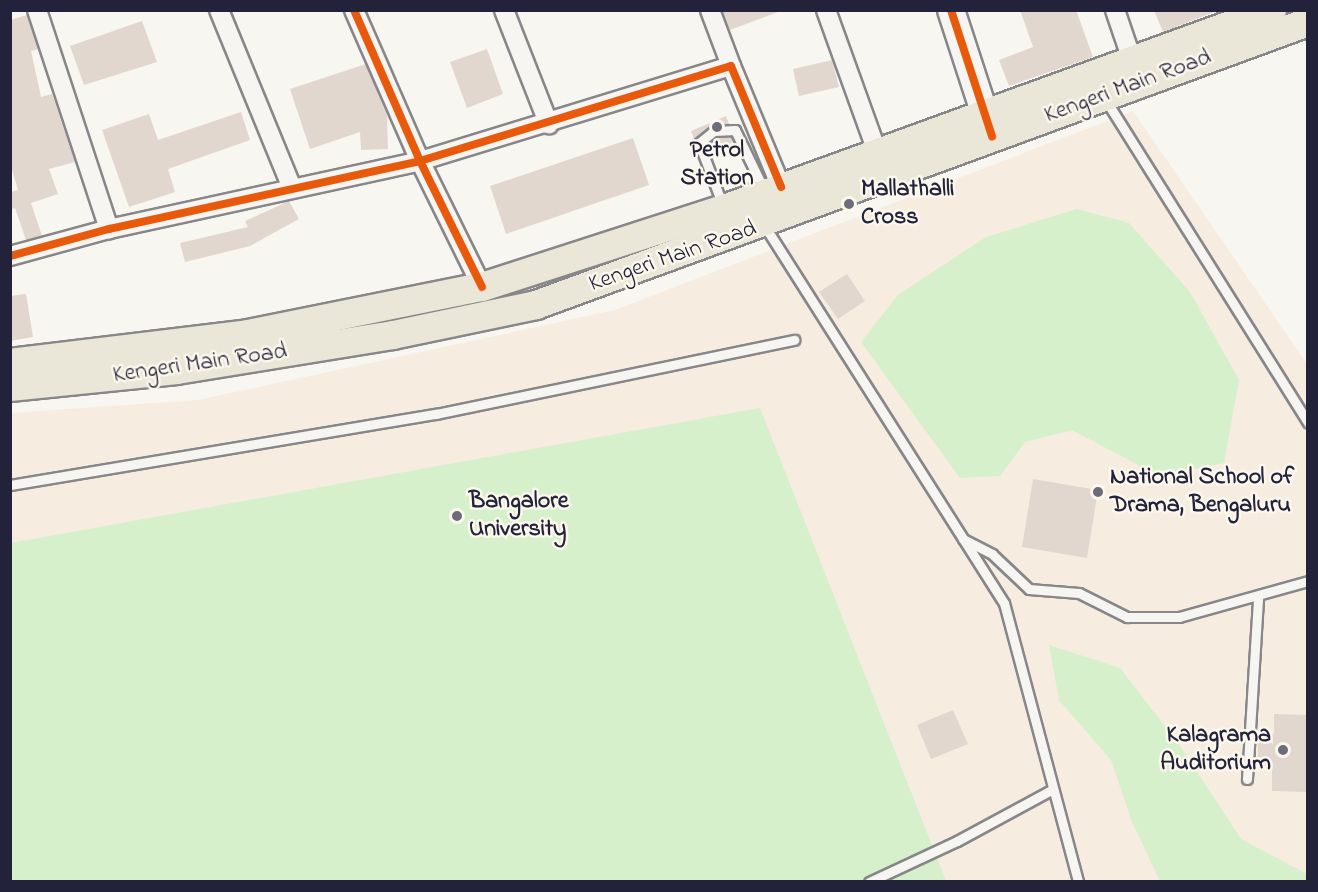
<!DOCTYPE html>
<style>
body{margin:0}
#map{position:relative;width:1318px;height:892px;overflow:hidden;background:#f8f6f0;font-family:"Indie Flower",sans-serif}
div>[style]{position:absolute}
.built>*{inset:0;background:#f6ece0}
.green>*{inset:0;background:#d5f0ca}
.building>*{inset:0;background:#e1d7ce}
.roads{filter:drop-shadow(2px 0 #878688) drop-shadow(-2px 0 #878688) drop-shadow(0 2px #878688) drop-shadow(0 -2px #878688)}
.lane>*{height:9px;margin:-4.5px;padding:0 4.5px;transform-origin:4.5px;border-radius:4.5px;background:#f6f5f1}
.street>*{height:18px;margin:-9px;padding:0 9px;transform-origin:9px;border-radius:9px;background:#f6f5f1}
.secondary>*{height:26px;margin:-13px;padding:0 13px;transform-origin:13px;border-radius:13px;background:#f6f5f1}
.primary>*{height:28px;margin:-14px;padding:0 14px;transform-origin:14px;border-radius:14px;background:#eae7d8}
.cycleway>*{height:8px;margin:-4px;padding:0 4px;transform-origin:4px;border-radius:4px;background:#e8590c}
.dots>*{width:16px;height:16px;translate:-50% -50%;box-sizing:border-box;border:3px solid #fbf7ec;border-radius:50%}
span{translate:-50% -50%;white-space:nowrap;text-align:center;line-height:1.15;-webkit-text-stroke:5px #fbf7ec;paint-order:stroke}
.street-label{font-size:24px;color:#22223b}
.poi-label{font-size:24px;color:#22223b;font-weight:700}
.left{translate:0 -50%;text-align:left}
.right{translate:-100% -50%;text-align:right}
.frame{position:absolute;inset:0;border:12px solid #22223b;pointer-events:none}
</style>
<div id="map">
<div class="built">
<i style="clip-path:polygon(1133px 111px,1307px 364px,1307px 881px,11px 882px,11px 413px,198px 400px,615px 310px)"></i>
</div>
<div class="green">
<i style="clip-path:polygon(1077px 209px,1129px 223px,1190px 292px,1239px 380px,1224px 463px,1159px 476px,1072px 430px,1025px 442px,1000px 476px,960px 478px,861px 342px,898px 295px,986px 237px)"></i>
<i style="clip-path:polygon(760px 408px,946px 881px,11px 882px,11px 543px)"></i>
<i style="clip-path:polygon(1049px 645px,1120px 668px,1180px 746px,1241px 839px,1307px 874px,1307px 881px,1160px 881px,1132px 822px,1111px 760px,1059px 700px)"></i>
</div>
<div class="building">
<i style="clip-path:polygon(722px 10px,777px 10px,778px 12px,730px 30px)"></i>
<i style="clip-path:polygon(1020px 10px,1076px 10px,1093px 57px,1009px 86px,999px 60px,1033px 47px)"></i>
<i style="clip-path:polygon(1154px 10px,1213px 10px,1214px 12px,1163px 32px)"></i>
<i style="clip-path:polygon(27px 15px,38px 49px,31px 51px,41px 97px,52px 94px,75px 162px,49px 169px,58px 194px,31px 203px,42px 236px,26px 240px,15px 208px,10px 210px,10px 192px,18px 190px,10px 163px,10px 20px)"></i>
<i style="clip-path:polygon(142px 21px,157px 62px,84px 85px,70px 46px)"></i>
<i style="clip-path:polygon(487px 49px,503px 94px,467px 108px,450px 62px)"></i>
<i style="clip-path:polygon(832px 60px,839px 87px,799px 96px,793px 69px)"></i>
<i style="clip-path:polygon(366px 64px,387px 116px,388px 149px,361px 150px,360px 132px,310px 149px,290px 89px)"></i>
<i style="clip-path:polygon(241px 112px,250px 140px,168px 169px,175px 192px,129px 207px,102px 130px,149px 114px,158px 140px)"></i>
<i style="clip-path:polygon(726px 116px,729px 124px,710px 125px,694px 139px,691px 131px)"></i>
<i style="clip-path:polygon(731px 137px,733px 142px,710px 153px,707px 145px,717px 138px)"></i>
<i style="clip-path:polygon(633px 138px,649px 185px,506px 234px,490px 186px)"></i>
<i style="clip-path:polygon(289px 201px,299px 219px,250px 246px,185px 262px,180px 243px,248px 227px,245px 221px)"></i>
<i style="clip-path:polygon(847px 274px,865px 301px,838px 319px,819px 292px)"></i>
<i style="clip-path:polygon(26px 294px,33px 337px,10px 341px,10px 296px)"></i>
<i style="clip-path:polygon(1033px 479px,1098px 490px,1087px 558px,1022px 547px)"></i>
<i style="clip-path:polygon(953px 710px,968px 744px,931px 759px,917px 725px)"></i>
<i style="clip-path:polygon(1274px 714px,1308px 715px,1308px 792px,1272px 791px,1272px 767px,1258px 766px,1258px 734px,1274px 734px)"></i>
</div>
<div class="roads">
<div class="lane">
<i style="left:1105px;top:99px;width:382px;rotate:57.9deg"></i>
<i style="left:723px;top:206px;width:67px;rotate:-110.9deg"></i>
<i style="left:699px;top:143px;width:19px;rotate:-39deg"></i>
<i style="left:714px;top:131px;width:21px;rotate:-3deg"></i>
<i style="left:735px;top:130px;width:67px;rotate:64.2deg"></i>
<i style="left:764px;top:225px;width:448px;rotate:57.6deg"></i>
<i style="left:1004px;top:603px;width:289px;rotate:75.1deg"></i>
<i style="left:10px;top:485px;width:432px;rotate:-9.5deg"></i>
<i style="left:436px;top:414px;width:366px;rotate:-11.7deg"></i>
<i style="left:963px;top:539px;width:33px;rotate:27deg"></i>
<i style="left:992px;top:554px;width:51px;rotate:43.4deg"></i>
<i style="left:1029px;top:589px;width:50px;rotate:4.6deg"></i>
<i style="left:1079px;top:593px;width:54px;rotate:26.6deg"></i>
<i style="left:1127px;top:617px;width:52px"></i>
<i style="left:1179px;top:617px;width:134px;rotate:-15.6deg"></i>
<i style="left:1247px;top:779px;width:181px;rotate:-86.5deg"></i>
<i style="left:869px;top:882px;width:97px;rotate:-25deg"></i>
<i style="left:957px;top:841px;width:109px;rotate:-28.4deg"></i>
</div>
<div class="street">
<i style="left:37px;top:10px;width:231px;rotate:71.8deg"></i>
<i style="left:219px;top:10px;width:192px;rotate:67.7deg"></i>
<i style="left:504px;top:10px;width:123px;rotate:68.6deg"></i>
<i style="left:710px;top:10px;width:60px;rotate:69.4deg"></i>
<i style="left:826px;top:10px;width:151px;rotate:70.2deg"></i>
<i style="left:1115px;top:10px;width:53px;rotate:71.2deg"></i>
<i style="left:10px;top:256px;width:103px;rotate:-15.3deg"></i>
<i style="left:109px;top:229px;width:318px;rotate:-12.3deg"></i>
<i style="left:420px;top:161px;width:165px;rotate:-113.6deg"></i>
<i style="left:482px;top:287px;width:140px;rotate:-116.2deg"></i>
<i style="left:420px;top:161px;width:325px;rotate:-17deg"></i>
<i style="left:731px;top:66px;width:131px;rotate:67.5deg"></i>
</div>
<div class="secondary">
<i style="left:951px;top:10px;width:129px;rotate:72deg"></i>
</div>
<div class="primary">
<i style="left:10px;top:363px;width:240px;rotate:-6.9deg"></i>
<i style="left:248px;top:334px;width:239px;rotate:-11.4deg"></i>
<i style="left:482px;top:287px;width:254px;rotate:-17.9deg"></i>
<i style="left:724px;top:209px;width:583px;rotate:-19.96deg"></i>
<i style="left:10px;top:387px;width:168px;rotate:-5.8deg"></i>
<i style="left:177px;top:370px;width:219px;rotate:-9.2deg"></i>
<i style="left:393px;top:335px;width:146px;rotate:-11.8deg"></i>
<i style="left:536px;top:305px;width:822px;rotate:-20.13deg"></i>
</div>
</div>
<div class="cycleway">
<i style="left:951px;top:10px;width:133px;rotate:72deg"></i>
<i style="left:10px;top:256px;width:103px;rotate:-15.3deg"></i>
<i style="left:109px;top:229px;width:318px;rotate:-12.3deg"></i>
<i style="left:420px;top:161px;width:165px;rotate:-113.6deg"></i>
<i style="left:482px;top:287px;width:140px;rotate:-116.2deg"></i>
<i style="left:420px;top:161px;width:325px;rotate:-17deg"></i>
<i style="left:731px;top:66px;width:131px;rotate:67.5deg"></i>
</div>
<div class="dots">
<i style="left:717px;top:127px;background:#6d6c7a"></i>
<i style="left:849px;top:204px;background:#6d6c7a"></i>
<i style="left:1098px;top:492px;background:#6d6c7a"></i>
<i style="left:457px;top:516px;background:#6d6c7a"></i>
<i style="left:1283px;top:750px;background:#6d6c7a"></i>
</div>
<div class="street-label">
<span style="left:1128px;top:87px;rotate:-20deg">Kengeri Main Road</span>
<span style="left:673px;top:257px;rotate:-19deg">Kengeri Main Road</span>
<span style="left:200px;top:364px;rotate:-8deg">Kengeri Main Road</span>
</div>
<div class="poi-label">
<span style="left:717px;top:165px">Petrol<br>Station</span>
<span class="left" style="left:861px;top:204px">Mallathalli<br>Cross</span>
<span class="left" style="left:1110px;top:492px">National School of<br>Drama, Bengaluru</span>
<span class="left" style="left:469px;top:516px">Bangalore<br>University</span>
<span class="right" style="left:1271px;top:750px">Kalagrama<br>Auditorium</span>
</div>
<div class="frame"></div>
</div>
